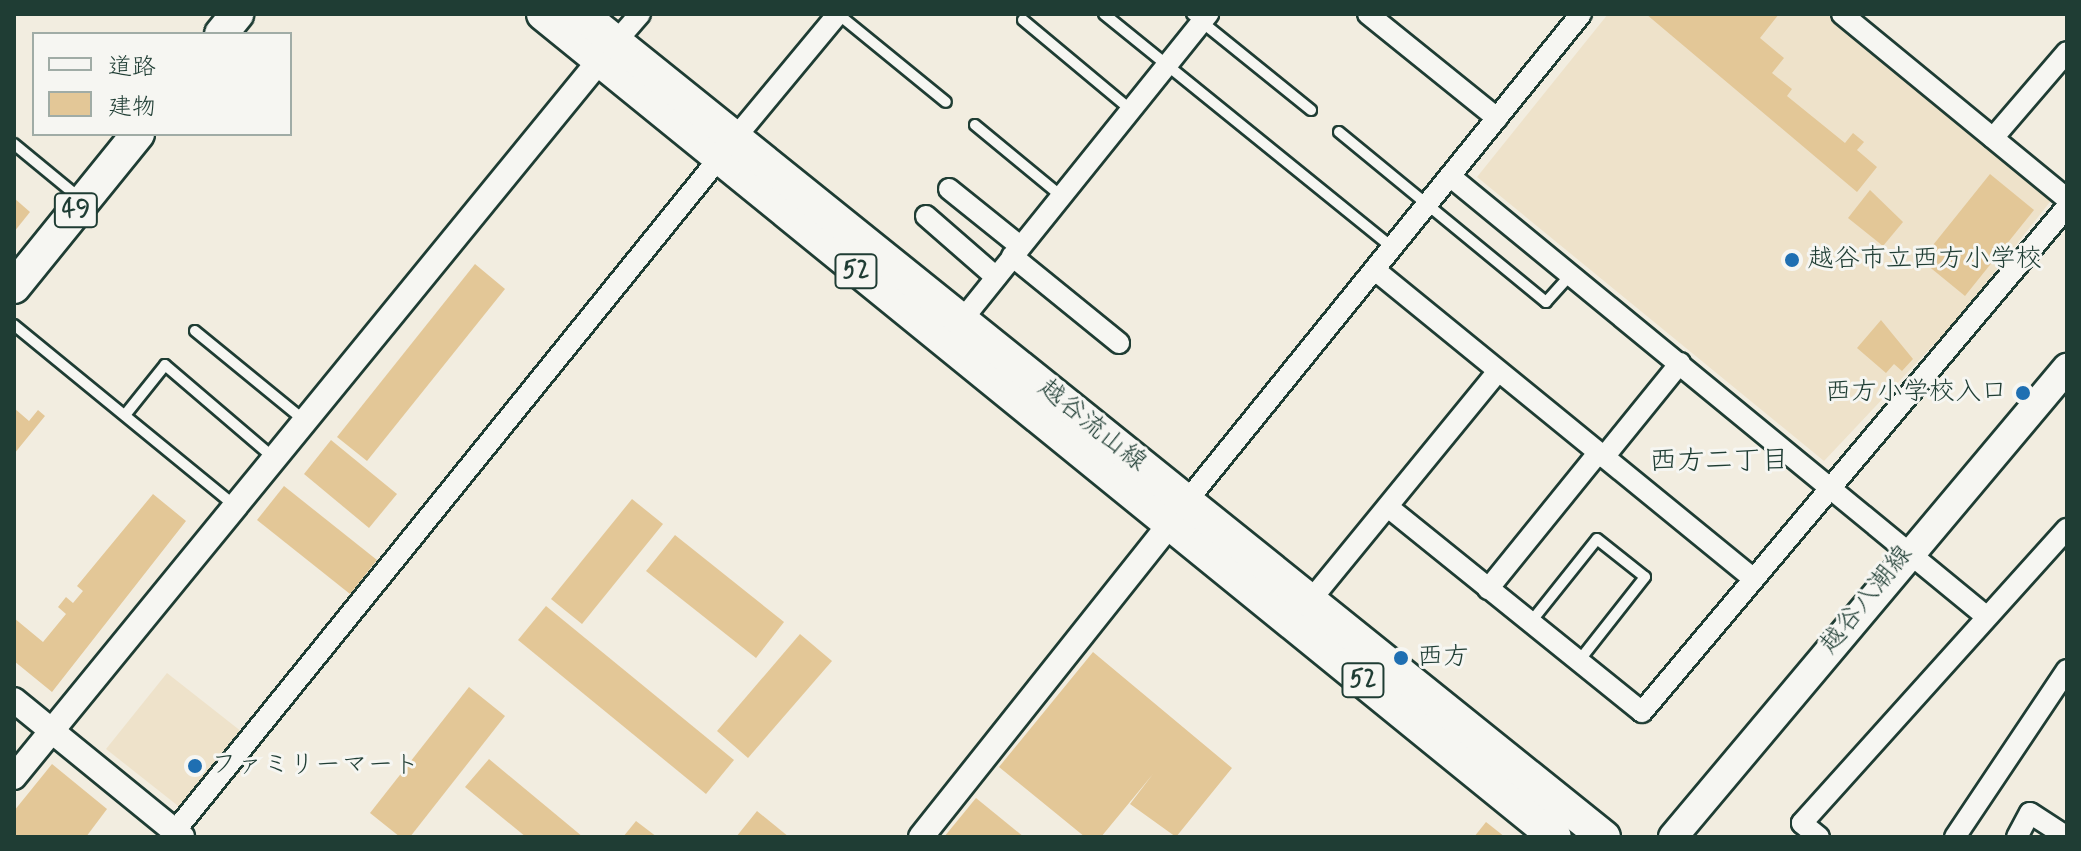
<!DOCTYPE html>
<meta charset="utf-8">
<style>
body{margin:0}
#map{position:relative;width:2081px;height:851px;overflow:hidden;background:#f2ede0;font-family:Mynerve,"Klee One",sans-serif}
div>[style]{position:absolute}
.built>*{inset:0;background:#eee2ca}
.building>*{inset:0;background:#e3c797}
.roads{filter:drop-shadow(2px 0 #1f3d34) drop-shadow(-2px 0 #1f3d34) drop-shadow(0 2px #1f3d34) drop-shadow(0 -2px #1f3d34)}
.service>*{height:10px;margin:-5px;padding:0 5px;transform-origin:5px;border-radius:5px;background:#f6f6f2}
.minor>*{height:20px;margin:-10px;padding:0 10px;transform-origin:10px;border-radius:10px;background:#f6f6f2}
.tertiary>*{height:24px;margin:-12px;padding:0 12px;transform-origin:12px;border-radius:12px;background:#f6f6f2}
.secondary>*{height:28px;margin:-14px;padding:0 14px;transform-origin:14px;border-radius:14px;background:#f6f6f2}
.primary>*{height:32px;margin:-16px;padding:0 16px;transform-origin:16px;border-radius:16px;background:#f6f6f2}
.dots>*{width:22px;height:22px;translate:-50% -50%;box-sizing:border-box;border:4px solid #f6f6f2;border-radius:50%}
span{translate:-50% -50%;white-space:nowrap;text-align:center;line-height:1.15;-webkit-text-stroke:6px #f6f6f2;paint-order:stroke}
.shield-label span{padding:2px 6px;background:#f6f6f2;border:2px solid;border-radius:6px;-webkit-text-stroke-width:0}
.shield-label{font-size:24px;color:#1f3d34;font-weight:700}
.poi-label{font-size:26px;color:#1f3d34}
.left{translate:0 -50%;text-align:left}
.right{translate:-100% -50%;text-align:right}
.street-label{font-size:26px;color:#1f3d34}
.neighbourhood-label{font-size:28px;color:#1f3d34}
.frame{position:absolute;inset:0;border:16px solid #1f3d34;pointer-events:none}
.legend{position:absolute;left:32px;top:32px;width:260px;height:104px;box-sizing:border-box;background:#f6f6f2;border:2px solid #a0aca6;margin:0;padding:10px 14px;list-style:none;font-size:24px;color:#1f3d34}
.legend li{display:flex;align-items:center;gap:16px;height:40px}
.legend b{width:40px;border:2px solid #a0aca6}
</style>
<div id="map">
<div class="built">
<i style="clip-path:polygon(1608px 14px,1827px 14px,2053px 198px,1956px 321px,1824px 461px,1477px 177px)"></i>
<i style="clip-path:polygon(167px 673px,242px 732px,182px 809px,106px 749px)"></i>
</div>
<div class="building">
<i style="clip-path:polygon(1646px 14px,1779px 14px,1760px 38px,1784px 58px,1772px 73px,1792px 89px,1787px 96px,1845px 143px,1853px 133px,1864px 142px,1857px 150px,1877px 167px,1857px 192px)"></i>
<i style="clip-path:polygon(1990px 174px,2034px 210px,1965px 296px,1921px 260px)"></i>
<i style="clip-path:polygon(1870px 190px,1903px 222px,1883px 246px,1848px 218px)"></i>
<i style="clip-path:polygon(14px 198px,30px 212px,14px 232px)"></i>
<i style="clip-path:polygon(475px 264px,505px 289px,367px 461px,337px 437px)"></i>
<i style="clip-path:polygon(1881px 320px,1913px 359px,1902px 371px,1894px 364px,1886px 373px,1857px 348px)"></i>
<i style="clip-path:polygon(14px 408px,29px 421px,38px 410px,45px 416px,14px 454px)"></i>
<i style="clip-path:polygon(331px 440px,397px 494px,369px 528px,304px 474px)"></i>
<i style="clip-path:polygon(284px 486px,377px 560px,350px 594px,257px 520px)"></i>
<i style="clip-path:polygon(153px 494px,186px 521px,52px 692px,14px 661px,14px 618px,43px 642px,66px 614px,58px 607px,66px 597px,73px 603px,83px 591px,77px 586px)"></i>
<i style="clip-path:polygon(632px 499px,663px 524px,582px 624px,551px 599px)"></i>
<i style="clip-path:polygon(675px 535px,784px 622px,756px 658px,646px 571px)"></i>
<i style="clip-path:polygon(546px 606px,734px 760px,706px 794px,518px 640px)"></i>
<i style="clip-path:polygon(800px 634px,832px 661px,748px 758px,717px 731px)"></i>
<i style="clip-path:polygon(1093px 652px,1232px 768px,1176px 837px,1130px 804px,1153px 774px,1101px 837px,1085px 837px,999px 767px)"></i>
<i style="clip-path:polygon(469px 687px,505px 716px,410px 837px,400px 837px,370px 813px)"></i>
<i style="clip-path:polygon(489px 759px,583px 837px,526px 837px,465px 787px)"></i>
<i style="clip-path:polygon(52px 764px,107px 809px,86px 837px,14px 837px,14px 811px)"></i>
<i style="clip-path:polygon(976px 798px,1024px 837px,944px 837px)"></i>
<i style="clip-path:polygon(757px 811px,789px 837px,736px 837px)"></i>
<i style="clip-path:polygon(636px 821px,657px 837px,623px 837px)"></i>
<i style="clip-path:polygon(1486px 822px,1505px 837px,1474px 837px)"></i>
</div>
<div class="roads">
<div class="service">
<i style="left:838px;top:14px;width:139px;rotate:39.2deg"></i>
<i style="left:1104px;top:14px;width:372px;rotate:39deg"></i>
<i style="left:1192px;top:14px;width:153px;rotate:38.9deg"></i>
<i style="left:1023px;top:20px;width:139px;rotate:39.8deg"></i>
<i style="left:975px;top:125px;width:112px;rotate:39.5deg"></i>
<i style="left:1339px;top:132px;width:268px;rotate:39.4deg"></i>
<i style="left:1546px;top:302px;width:38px;rotate:-48deg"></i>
<i style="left:14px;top:144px;width:88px;rotate:39.5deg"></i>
<i style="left:14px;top:325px;width:286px;rotate:39.3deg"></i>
<i style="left:195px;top:331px;width:142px;rotate:39.3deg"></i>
<i style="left:125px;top:415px;width:64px;rotate:-51.3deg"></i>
<i style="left:165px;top:365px;width:143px;rotate:40.5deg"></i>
<i style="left:1530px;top:623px;width:107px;rotate:-51.4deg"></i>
<i style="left:1597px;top:539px;width:61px;rotate:38.4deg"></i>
<i style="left:1645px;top:577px;width:108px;rotate:128.2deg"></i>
</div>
<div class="minor">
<i style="left:1368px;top:14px;width:166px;rotate:38.9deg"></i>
<i style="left:1842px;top:14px;width:291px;rotate:39.4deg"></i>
<i style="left:608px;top:51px;width:49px;rotate:-49.1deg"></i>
<i style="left:735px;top:138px;width:161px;rotate:-50.3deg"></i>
<i style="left:1993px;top:138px;width:113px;rotate:-49.3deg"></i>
<i style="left:1451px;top:177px;width:693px;rotate:39.38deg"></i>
<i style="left:949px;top:189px;width:91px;rotate:38.8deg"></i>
<i style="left:926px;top:216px;width:93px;rotate:41.1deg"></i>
<i style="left:1012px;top:256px;width:138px;rotate:39.1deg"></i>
<i style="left:1375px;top:270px;width:486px;rotate:39.2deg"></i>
<i style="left:962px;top:320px;width:393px;rotate:-51.2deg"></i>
<i style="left:1604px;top:457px;width:121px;rotate:-51deg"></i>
<i style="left:1186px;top:502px;width:628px;rotate:-51.01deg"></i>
<i style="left:1388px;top:507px;width:326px;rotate:38.9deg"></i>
<i style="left:1642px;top:712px;width:660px;rotate:-49.92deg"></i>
<i style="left:1488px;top:589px;width:175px;rotate:-51deg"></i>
<i style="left:1310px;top:601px;width:297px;rotate:-50.7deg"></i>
<i style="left:175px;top:831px;width:867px;rotate:-51.04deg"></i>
<i style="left:1819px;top:837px;width:22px;rotate:-141deg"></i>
<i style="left:1802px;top:823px;width:396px;rotate:-48deg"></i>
<i style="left:1955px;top:837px;width:201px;rotate:-56.2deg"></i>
<i style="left:2017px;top:837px;width:27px;rotate:-62deg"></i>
<i style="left:2030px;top:813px;width:44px;rotate:33deg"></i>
</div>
<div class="tertiary">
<i style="left:14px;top:700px;width:217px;rotate:39.2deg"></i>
<i style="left:14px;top:777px;width:926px;rotate:-50.74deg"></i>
<i style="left:921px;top:837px;width:418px;rotate:-51.5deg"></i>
</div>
<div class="secondary">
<i style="left:1673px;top:837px;width:613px;rotate:-49.97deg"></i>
</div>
<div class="primary">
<i style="left:543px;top:14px;width:1304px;rotate:39.12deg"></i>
<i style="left:581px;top:14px;width:1313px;rotate:38.82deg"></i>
<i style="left:221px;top:34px;width:26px;rotate:-51deg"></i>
<i style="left:14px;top:287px;width:197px;rotate:-51deg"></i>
</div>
</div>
<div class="dots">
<i style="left:1792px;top:260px;background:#1f6fb2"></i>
<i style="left:2023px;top:393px;background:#1f6fb2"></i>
<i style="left:1401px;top:658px;background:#1f6fb2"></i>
<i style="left:195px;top:766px;background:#1f6fb2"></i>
</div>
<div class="shield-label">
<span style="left:76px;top:210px">49</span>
<span style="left:856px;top:271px">52</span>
<span style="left:1363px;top:680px">52</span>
</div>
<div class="poi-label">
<span class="left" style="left:1808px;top:260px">越谷市立西方小学校</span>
<span class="right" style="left:2007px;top:393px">西方小学校入口</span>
<span class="left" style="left:1417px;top:658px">西方</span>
<span class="left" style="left:211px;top:766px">ファミリーマート</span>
</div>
<div class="street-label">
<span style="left:1092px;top:426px;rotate:39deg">越谷流山線</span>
<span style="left:1867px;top:600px;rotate:-51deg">越谷八潮線</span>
</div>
<div class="neighbourhood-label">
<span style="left:1719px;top:462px">西方二丁目</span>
</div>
<div class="frame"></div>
<ul class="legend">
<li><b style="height:10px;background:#f6f6f2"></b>道路</li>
<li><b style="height:22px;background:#e3c797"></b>建物</li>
</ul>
</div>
